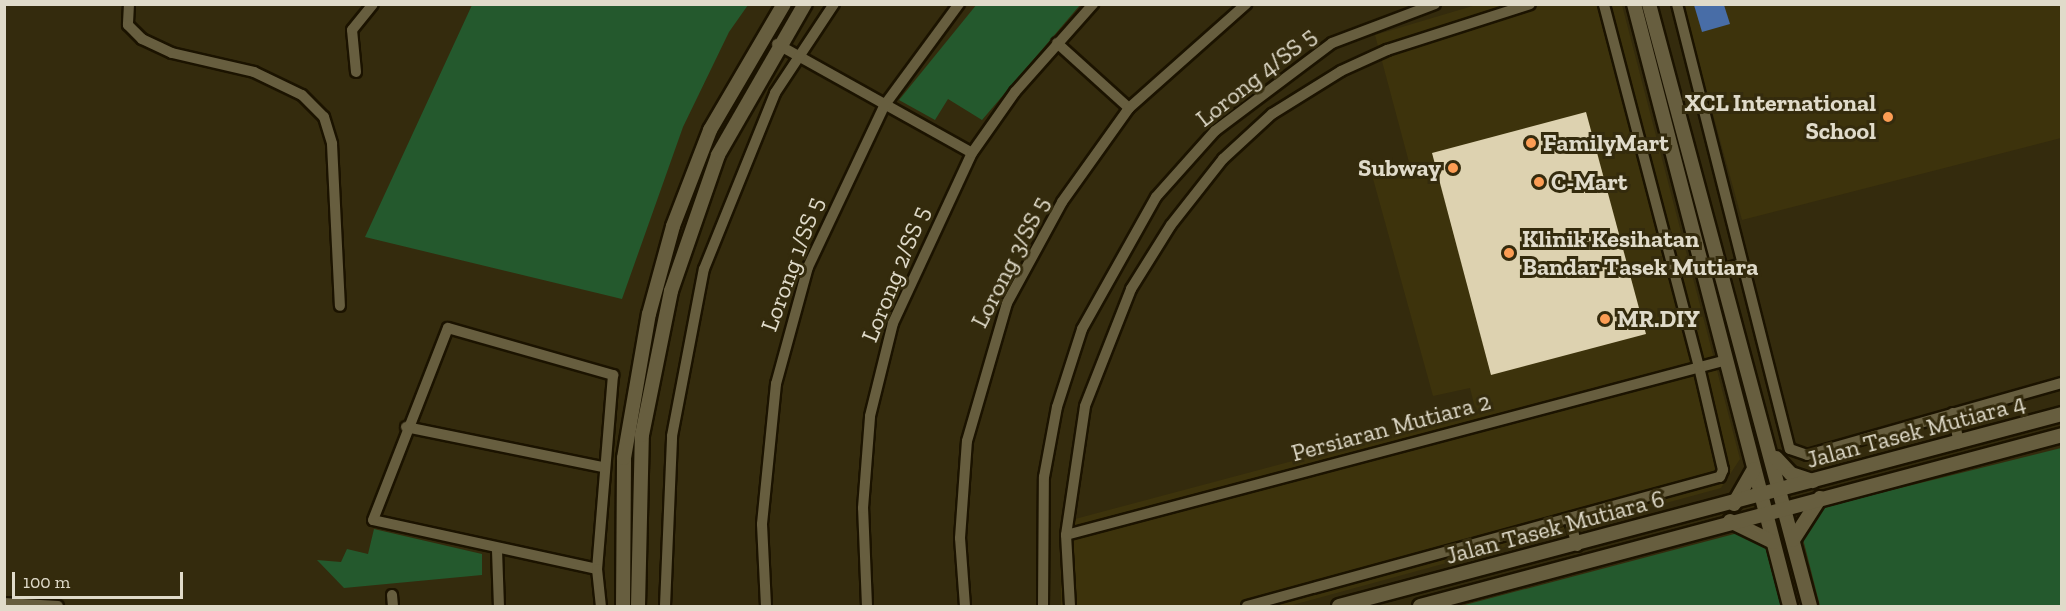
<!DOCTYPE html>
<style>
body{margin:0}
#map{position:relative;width:2066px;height:611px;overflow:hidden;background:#342b0d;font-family:"Zilla Slab",serif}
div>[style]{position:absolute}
.built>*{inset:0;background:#3d330c}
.green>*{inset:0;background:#24592d}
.water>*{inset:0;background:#486da7}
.building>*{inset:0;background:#ddd2b0}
.roads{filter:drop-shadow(2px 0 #1b1300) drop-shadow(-2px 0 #1b1300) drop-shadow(0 2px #1b1300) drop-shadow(0 -2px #1b1300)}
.minor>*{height:10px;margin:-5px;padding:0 5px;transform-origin:5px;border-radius:5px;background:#675e3f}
.tertiary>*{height:14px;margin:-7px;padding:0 7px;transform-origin:7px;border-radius:7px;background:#675e3f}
.dots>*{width:16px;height:16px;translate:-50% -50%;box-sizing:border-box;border:3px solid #342b0d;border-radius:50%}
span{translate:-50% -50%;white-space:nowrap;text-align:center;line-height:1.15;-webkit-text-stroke:6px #342b0d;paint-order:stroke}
.street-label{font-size:24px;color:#e0dbca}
.poi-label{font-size:24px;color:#e0dbca;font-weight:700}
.right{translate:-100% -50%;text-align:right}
.left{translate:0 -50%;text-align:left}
.frame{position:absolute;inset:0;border:6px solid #e0dbca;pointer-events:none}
.scale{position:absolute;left:12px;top:572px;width:171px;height:27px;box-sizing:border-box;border:3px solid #e0dbca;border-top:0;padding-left:8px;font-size:18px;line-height:21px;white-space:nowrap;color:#e0dbca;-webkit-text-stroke:4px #342b0d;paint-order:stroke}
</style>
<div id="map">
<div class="built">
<i style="clip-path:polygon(1476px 5px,1622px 5px,1740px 459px,1721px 488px,1289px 606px,1061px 606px,1060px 523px,1476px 412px,1470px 388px,1433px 396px,1372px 175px,1410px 166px,1375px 35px)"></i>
<i style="clip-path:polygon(1683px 5px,2061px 5px,2061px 138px,1742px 220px)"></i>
</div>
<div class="green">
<i style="clip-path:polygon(977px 4px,1080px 5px,982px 120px,948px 99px,935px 120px,899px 100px)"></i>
<i style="clip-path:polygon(472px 5px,748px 5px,729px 32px,683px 127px,622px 299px,365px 237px)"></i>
<i style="clip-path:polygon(2061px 448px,2061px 606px,1820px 606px,1803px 539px,1820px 508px)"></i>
<i style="clip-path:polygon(374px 529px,482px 554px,482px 575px,344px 588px,317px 560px,341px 562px,347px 549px,368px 554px)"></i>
<i style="clip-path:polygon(1738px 533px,1765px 546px,1781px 606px,1461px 606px)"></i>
</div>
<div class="water">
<i style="clip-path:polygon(1694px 5px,1724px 5px,1730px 24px,1702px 32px)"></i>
</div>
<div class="building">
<i style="clip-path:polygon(1586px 112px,1646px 334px,1491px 375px,1432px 153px)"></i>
</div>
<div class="roads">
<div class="minor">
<i style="left:129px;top:4px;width:21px;rotate:93deg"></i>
<i style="left:128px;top:25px;width:20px;rotate:45deg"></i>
<i style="left:142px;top:39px;width:33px;rotate:25deg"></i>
<i style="left:172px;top:53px;width:84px;rotate:13deg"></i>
<i style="left:254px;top:72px;width:53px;rotate:25.6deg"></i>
<i style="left:302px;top:95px;width:31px;rotate:45deg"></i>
<i style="left:324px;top:117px;width:28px;rotate:73deg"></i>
<i style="left:332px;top:144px;width:162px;rotate:87.2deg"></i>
<i style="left:1677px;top:4px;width:459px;rotate:75.8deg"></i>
<i style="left:1790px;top:449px;width:18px;rotate:19deg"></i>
<i style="left:1807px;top:455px;width:265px;rotate:-15.8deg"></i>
<i style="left:1057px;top:43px;width:97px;rotate:42.1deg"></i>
<i style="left:777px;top:44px;width:223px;rotate:29.2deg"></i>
<i style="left:356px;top:72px;width:42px;rotate:-95.4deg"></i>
<i style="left:352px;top:30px;width:33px;rotate:-51deg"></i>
<i style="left:1722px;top:270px;width:21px;rotate:-17deg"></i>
<i style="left:1953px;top:413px;width:31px;rotate:79deg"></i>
<i style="left:406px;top:427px;width:201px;rotate:11.5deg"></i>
<i style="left:1570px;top:521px;width:26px;rotate:74deg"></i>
<i style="left:1066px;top:535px;width:684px;rotate:-14.83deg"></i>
<i style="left:497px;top:550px;width:56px;rotate:88deg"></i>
<i style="left:597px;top:569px;width:229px;rotate:-167.7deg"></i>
<i style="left:373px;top:520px;width:206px;rotate:-68.7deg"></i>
<i style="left:448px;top:328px;width:172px;rotate:15.9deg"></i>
<i style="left:613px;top:375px;width:195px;rotate:94.7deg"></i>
<i style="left:597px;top:569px;width:37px;rotate:84deg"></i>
<i style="left:392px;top:595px;width:11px;rotate:85deg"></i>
<i style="left:4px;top:603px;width:54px;rotate:3.2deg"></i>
<i style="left:665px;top:606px;width:170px;rotate:-87.6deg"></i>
<i style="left:672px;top:436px;width:170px;rotate:-79.2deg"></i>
<i style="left:704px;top:269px;width:190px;rotate:-68deg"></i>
<i style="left:775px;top:93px;width:107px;rotate:-56.5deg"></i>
<i style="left:766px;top:606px;width:82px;rotate:-92.8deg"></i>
<i style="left:762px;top:524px;width:141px;rotate:-84.3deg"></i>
<i style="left:776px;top:384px;width:121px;rotate:-74.7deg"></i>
<i style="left:808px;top:267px;width:178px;rotate:-64.7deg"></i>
<i style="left:884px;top:106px;width:127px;rotate:-53.7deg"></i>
<i style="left:867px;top:606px;width:98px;rotate:-92.3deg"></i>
<i style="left:863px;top:508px;width:92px;rotate:-85.6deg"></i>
<i style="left:870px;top:416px;width:96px;rotate:-76.1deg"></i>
<i style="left:893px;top:323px;width:187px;rotate:-65.1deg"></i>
<i style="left:972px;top:153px;width:75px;rotate:-54.8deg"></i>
<i style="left:1015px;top:92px;width:118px;rotate:-48.4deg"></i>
<i style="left:965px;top:606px;width:68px;rotate:-94.2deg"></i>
<i style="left:960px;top:538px;width:97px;rotate:-85.9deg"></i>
<i style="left:967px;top:441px;width:144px;rotate:-73.8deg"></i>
<i style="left:1007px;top:303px;width:115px;rotate:-61.4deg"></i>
<i style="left:1062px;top:202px;width:115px;rotate:-54.5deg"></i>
<i style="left:1129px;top:108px;width:157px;rotate:-41.6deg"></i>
<i style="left:1043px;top:606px;width:129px;rotate:-89.6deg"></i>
<i style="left:1044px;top:477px;width:71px;rotate:-79.5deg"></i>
<i style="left:1057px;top:407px;width:82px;rotate:-72.2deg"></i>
<i style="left:1082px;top:329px;width:151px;rotate:-60.7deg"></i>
<i style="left:1156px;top:197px;width:89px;rotate:-48.2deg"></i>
<i style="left:1215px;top:131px;width:146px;rotate:-36.9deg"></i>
<i style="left:1332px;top:43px;width:110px;rotate:-20.7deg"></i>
<i style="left:1070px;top:606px;width:71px;rotate:-93.2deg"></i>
<i style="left:1066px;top:535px;width:130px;rotate:-81.6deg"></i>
<i style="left:1085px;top:406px;width:126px;rotate:-68.5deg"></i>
<i style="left:1131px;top:289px;width:75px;rotate:-58deg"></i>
<i style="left:1171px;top:225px;width:84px;rotate:-51.8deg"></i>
<i style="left:1223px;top:159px;width:67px;rotate:-42.6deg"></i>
<i style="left:1272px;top:114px;width:81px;rotate:-31.9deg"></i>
<i style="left:1341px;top:71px;width:51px;rotate:-24.5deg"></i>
<i style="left:1387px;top:50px;width:150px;rotate:-17.8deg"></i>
<i style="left:1247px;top:606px;width:490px;rotate:-15.3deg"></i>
<i style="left:1720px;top:477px;width:8px;rotate:-67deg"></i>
<i style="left:1723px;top:470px;width:106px;rotate:-103.1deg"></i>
<i style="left:1699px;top:367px;width:375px;rotate:-104.7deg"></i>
</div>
<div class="tertiary">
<i style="left:1634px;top:4px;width:622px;rotate:75.47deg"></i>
<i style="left:1649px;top:4px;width:623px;rotate:75.03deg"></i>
<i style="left:1776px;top:458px;width:22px;rotate:47deg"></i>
<i style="left:1791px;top:474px;width:23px;rotate:18deg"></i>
<i style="left:1734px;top:504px;width:40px;rotate:-60.3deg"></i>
<i style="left:1730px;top:521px;width:48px;rotate:26deg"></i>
<i style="left:1793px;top:540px;width:50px;rotate:-57.3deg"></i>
<i style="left:623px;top:606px;width:148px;rotate:-89.6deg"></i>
<i style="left:624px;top:458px;width:146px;rotate:-80.2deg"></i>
<i style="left:649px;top:314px;width:91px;rotate:-74.7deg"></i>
<i style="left:673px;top:226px;width:103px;rotate:-68.9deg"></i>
<i style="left:710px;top:130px;width:146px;rotate:-59.6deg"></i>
<i style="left:638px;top:606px;width:171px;rotate:-88.7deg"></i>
<i style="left:642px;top:435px;width:147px;rotate:-78.6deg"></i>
<i style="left:671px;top:291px;width:144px;rotate:-70.9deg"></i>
<i style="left:718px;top:155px;width:174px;rotate:-60.1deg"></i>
<i style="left:1339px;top:606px;width:748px;rotate:-14.87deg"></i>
<i style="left:1420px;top:606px;width:664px;rotate:-14.91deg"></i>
</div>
</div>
<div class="dots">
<i style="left:1888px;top:117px;background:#fc9d54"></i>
<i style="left:1531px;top:143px;background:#fc9d54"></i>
<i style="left:1453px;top:168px;background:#fc9d54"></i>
<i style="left:1539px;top:182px;background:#fc9d54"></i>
<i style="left:1509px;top:253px;background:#fc9d54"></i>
<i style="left:1605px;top:319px;background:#fc9d54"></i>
</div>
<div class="street-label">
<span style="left:1256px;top:77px;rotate:-38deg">Lorong 4/SS 5</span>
<span style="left:1010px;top:262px;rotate:-63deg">Lorong 3/SS 5</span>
<span style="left:792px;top:264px;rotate:-70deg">Lorong 1/SS 5</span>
<span style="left:895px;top:274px;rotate:-68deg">Lorong 2/SS 5</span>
<span style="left:1391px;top:427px;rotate:-15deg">Persiaran Mutiara 2</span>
<span style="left:1916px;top:431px;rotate:-15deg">Jalan Tasek Mutiara 4</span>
<span style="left:1555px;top:527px;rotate:-15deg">Jalan Tasek Mutiara 6</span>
</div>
<div class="poi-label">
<span class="right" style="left:1876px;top:117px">XCL International<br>School</span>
<span class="left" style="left:1543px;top:143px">FamilyMart</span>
<span class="right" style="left:1441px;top:168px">Subway</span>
<span class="left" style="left:1551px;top:182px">C-Mart</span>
<span class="left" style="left:1522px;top:253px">Klinik Kesihatan<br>Bandar Tasek Mutiara</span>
<span class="left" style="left:1617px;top:319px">MR.DIY</span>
</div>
<div class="frame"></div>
<div class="scale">100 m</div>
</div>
